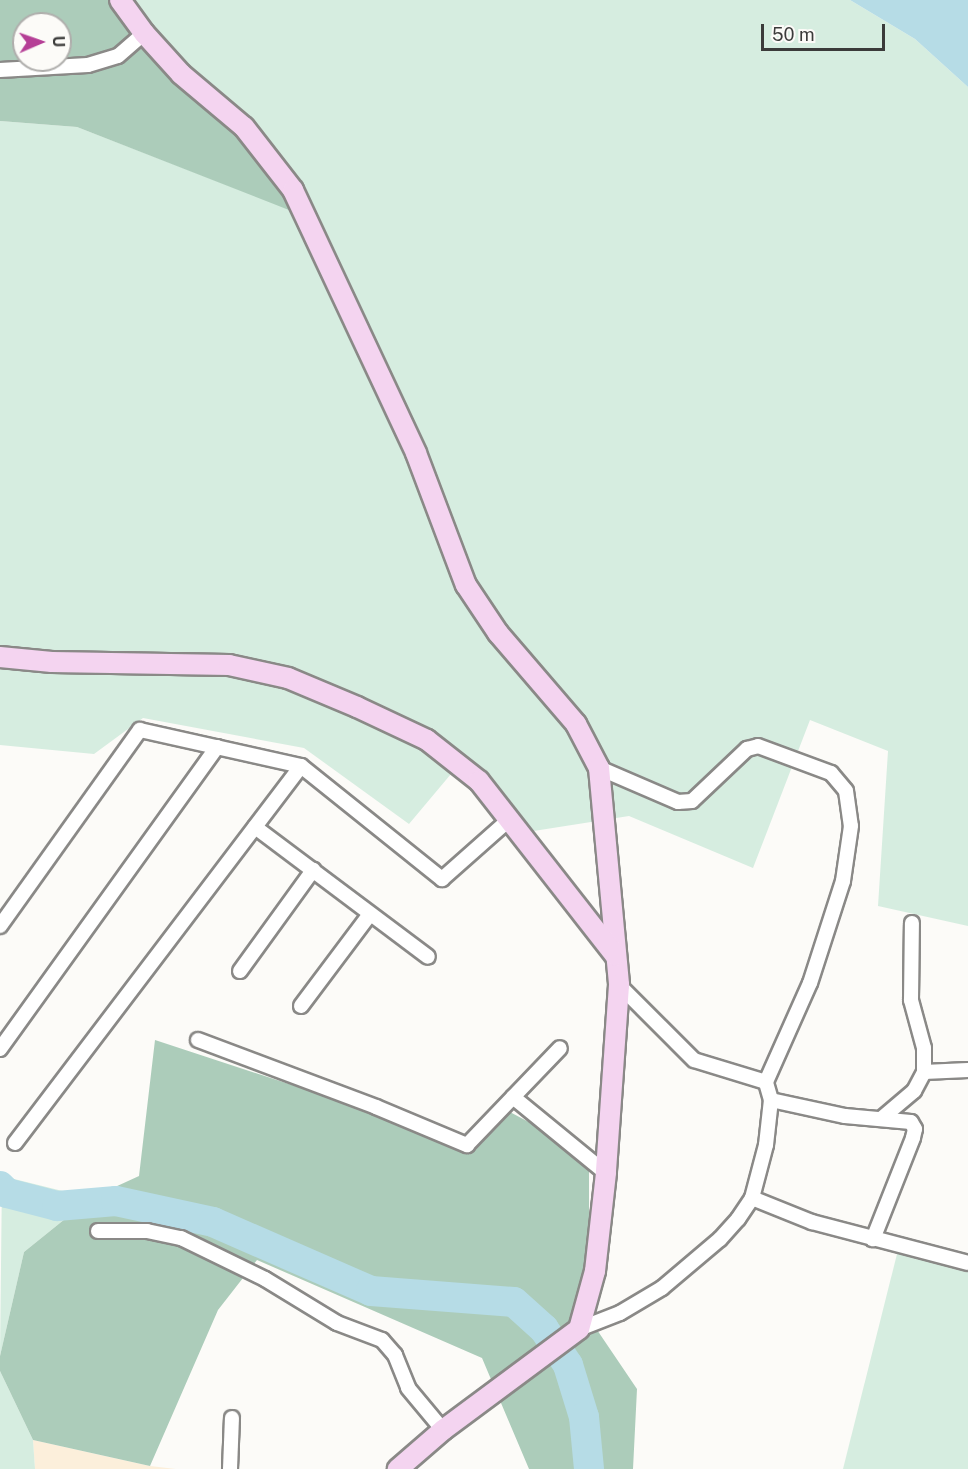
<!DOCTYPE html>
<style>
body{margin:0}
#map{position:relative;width:968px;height:1469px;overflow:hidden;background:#fcfbf8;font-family:"Public Sans",sans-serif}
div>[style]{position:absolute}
.industrial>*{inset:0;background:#fcefdb}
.green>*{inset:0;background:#d6ede0}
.forest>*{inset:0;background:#acccba}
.water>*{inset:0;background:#b6dce6}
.river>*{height:30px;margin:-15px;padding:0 15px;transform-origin:15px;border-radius:15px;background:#b6dce6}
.roads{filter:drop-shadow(2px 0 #8a8987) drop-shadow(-2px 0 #8a8987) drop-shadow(0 2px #8a8987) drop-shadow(0 -2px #8a8987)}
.street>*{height:14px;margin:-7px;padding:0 7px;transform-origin:7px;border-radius:7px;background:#fff}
.secondary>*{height:20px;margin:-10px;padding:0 10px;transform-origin:10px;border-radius:10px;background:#f4d4f0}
span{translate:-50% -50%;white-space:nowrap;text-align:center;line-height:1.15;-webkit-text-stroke:6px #fcfbf8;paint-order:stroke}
.north{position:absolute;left:12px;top:12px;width:60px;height:60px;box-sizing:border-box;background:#fcfbf8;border:2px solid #afaeac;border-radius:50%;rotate:88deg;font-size:16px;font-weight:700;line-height:24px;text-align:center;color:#3b3b3a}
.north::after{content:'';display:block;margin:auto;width:21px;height:27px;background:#b53f96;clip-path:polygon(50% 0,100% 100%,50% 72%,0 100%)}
.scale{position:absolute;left:761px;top:24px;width:124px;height:27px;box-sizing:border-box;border:3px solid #3b3b3a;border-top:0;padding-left:8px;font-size:18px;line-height:21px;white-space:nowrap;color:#3b3b3a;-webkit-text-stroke:4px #fcfbf8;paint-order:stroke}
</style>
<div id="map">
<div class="industrial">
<i style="clip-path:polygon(33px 1440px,150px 1466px,176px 1469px,35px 1469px)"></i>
</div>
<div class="green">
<i style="clip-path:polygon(134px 0,850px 0,915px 39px,968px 87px,968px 926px,878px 906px,888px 751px,810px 720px,753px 868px,629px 816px,521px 833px,456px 768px,409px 824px,304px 748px,143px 718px,94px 754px,0 745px,0 121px,77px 127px,294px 211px)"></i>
<i style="clip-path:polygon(2px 1176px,91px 1198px,24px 1252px,0 1356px)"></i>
<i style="clip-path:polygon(898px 1250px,968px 1268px,968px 1469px,843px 1469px)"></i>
<i style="clip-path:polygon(0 1371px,33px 1440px,35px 1469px,0 1469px)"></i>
</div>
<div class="forest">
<i style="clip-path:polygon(evenodd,0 0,134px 0,294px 212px,77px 127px,0 121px,0 0,24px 24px,60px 24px,60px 60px,24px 60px,24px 24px)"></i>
<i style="clip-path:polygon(155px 1040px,466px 1142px,506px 1110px,589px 1154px,589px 1318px,637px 1389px,633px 1469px,529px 1469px,482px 1358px,257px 1260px,218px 1310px,150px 1466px,33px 1440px,0 1371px,0 1356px,24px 1252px,91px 1198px,139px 1176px)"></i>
</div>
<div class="water">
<i style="clip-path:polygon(850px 0,968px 0,968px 87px,915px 39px)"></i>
</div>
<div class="river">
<i style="left:0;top:1186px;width:10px;rotate:45deg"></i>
<i style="left:7px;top:1193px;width:52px;rotate:14.6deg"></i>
<i style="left:57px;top:1206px;width:59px;rotate:-4.8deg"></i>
<i style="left:116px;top:1201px;width:99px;rotate:12.2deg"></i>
<i style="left:213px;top:1222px;width:172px;rotate:23.6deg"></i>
<i style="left:371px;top:1291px;width:143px;rotate:4.4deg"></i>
<i style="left:514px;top:1302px;width:40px;rotate:42deg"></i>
<i style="left:544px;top:1329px;width:43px;rotate:56.3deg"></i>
<i style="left:568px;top:1365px;width:54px;rotate:72.9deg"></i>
<i style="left:584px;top:1417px;width:52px;rotate:84.5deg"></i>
</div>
<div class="roads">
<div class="street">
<i style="left:0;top:70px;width:88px;rotate:-3.3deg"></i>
<i style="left:88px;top:65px;width:31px;rotate:-17deg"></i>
<i style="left:118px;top:56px;width:35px;rotate:-41deg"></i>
<i style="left:599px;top:768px;width:86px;rotate:23.3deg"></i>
<i style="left:678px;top:802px;width:14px;rotate:-4deg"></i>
<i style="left:692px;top:801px;width:76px;rotate:-43.4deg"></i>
<i style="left:747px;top:749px;width:11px;rotate:-15deg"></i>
<i style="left:758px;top:746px;width:78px;rotate:20.3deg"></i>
<i style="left:831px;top:773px;width:23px;rotate:50deg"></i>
<i style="left:846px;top:791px;width:35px;rotate:82deg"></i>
<i style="left:851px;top:826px;width:56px;rotate:98.3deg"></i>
<i style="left:843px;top:881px;width:107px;rotate:107.9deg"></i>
<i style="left:810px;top:983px;width:108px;rotate:114deg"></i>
<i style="left:255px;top:827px;width:216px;rotate:36.9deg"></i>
<i style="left:0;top:926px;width:241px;rotate:-54.5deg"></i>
<i style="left:140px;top:730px;width:165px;rotate:12.6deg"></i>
<i style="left:240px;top:971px;width:125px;rotate:-54.1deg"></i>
<i style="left:301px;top:1006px;width:115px;rotate:-53.1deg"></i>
<i style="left:198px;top:1040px;width:190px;rotate:20.6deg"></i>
<i style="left:376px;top:1107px;width:99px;rotate:22.7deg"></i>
<i style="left:467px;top:1145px;width:134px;rotate:-46.2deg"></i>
<i style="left:0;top:1049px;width:372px;rotate:-54.3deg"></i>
<i style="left:924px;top:1072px;width:44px;rotate:-2.6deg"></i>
<i style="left:513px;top:1097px;width:120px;rotate:39.3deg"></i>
<i style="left:771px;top:1100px;width:76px;rotate:12.2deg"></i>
<i style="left:845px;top:1116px;width:66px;rotate:5.2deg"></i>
<i style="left:911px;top:1122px;width:8px;rotate:60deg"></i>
<i style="left:915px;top:1129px;width:9px;rotate:103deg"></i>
<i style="left:913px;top:1138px;width:109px;rotate:111.6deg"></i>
<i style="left:882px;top:1118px;width:42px;rotate:-40.2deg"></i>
<i style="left:914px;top:1091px;width:21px;rotate:-62deg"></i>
<i style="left:924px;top:1072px;width:24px;rotate:-90deg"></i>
<i style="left:924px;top:1048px;width:50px;rotate:-105.2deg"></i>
<i style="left:911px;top:1000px;width:77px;rotate:-89.3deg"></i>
<i style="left:15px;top:1143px;width:473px;rotate:-52.8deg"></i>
<i style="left:301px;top:766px;width:181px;rotate:38.7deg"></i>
<i style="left:442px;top:879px;width:92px;rotate:-41.5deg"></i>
<i style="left:752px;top:1198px;width:65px;rotate:21.8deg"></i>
<i style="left:812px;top:1222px;width:161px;rotate:14.7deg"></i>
<i style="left:98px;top:1231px;width:49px"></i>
<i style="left:147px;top:1231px;width:35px;rotate:12deg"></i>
<i style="left:181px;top:1238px;width:93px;rotate:26deg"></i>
<i style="left:265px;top:1279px;width:84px;rotate:31.4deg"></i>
<i style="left:337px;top:1323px;width:48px;rotate:20.7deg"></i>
<i style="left:382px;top:1340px;width:20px;rotate:49deg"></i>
<i style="left:395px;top:1355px;width:35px;rotate:68deg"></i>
<i style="left:408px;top:1388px;width:55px;rotate:50.2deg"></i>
<i style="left:579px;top:1329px;width:44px;rotate:-21.3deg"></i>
<i style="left:620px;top:1313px;width:49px;rotate:-30.8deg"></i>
<i style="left:662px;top:1288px;width:76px;rotate:-40.2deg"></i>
<i style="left:720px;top:1239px;width:27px;rotate:-48deg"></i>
<i style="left:738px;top:1219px;width:25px;rotate:-56deg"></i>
<i style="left:752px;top:1198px;width:55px;rotate:-75.2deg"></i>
<i style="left:766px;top:1145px;width:45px;rotate:-83.7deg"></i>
<i style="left:771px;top:1100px;width:19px;rotate:-106deg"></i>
<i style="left:766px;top:1082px;width:75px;rotate:-163deg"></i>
<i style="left:694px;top:1060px;width:106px;rotate:-135deg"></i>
<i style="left:230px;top:1469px;width:51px;rotate:-87.8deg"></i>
</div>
<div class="secondary">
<i style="left:120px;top:0;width:41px;rotate:54deg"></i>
<i style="left:144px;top:33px;width:55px;rotate:47.9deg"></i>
<i style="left:181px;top:74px;width:82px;rotate:40.1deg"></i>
<i style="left:244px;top:127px;width:80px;rotate:52.1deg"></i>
<i style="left:293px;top:190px;width:290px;rotate:64.9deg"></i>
<i style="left:416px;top:453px;width:141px;rotate:69.3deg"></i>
<i style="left:466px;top:585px;width:58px;rotate:56.3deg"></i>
<i style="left:498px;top:633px;width:120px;rotate:49.4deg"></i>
<i style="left:576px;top:724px;width:50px;rotate:62.4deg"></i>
<i style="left:599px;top:768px;width:218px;rotate:84.7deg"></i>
<i style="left:619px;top:985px;width:188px;rotate:94deg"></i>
<i style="left:606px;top:1173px;width:99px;rotate:96.4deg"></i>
<i style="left:595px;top:1271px;width:60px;rotate:105.4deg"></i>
<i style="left:579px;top:1329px;width:169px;rotate:143.4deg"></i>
<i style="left:443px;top:1430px;width:60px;rotate:139.1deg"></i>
<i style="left:0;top:657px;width:52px;rotate:5.5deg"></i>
<i style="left:52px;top:662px;width:177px;rotate:1deg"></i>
<i style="left:229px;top:665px;width:60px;rotate:12.4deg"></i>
<i style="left:288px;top:678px;width:75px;rotate:22.8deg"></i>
<i style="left:357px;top:707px;width:77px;rotate:25.2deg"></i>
<i style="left:427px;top:740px;width:66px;rotate:38.3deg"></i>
<i style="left:479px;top:781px;width:221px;rotate:52deg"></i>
</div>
</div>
<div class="north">U</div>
<div class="scale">50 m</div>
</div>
